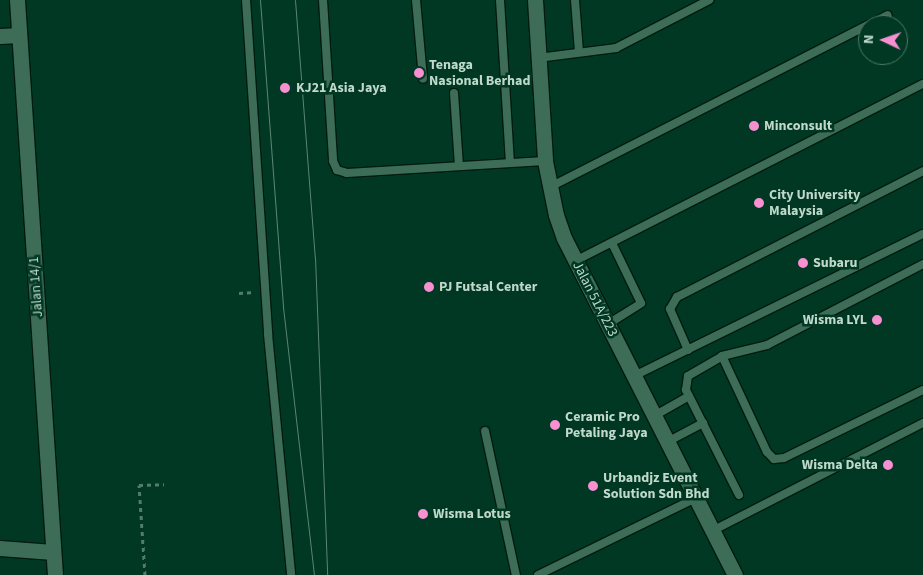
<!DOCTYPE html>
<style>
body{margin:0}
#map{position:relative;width:923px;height:575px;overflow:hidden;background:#013824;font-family:"Source Sans 3",sans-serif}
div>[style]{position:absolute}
.path>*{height:3px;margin-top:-1.5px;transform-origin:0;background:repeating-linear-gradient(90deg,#527c6b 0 4px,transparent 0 8px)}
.roads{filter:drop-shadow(1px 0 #031b11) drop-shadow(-1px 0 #031b11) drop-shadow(0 1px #031b11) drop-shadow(0 -1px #031b11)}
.service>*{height:8px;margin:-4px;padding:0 4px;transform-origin:4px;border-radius:4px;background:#3d6d56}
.minor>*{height:15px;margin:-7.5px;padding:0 7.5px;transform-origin:7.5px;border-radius:7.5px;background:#3d6d56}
.tram>*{height:1px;margin:-0.5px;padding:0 0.5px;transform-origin:0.5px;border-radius:0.5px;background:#5c8573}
.dots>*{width:14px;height:14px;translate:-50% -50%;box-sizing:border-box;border:2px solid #013824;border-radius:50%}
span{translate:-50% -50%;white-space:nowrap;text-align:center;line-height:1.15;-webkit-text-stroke:5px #013824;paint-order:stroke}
.poi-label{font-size:14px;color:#c0d9cb;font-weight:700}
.left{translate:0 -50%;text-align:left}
.right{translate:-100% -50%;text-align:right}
.street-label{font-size:14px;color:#c0d9cb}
.north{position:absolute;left:858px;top:15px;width:50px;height:50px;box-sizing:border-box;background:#013824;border:1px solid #4d7867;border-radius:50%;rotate:273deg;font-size:14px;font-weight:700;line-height:20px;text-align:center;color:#c0d9cb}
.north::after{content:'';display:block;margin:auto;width:18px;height:22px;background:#f690d1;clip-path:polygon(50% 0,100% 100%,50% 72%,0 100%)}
</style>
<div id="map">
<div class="path">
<i style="left:239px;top:293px;width:16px;rotate:-4deg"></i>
<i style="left:145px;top:575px;width:90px;rotate:-93.8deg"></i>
<i style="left:139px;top:485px;width:25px;rotate:-2deg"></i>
</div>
<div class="roads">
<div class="service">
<i style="left:246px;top:0;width:335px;rotate:86.2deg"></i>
<i style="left:268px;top:334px;width:242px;rotate:84.5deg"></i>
<i style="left:323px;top:0;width:161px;rotate:86.4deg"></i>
<i style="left:333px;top:161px;width:10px;rotate:66deg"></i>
<i style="left:337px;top:170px;width:10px;rotate:17deg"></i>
<i style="left:347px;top:173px;width:198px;rotate:-3.5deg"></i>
<i style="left:416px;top:0;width:79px;rotate:84.9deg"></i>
<i style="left:500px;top:0;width:163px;rotate:86.5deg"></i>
<i style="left:575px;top:0;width:52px;rotate:85.6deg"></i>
<i style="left:869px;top:25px;width:21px;rotate:-28deg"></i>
<i style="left:538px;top:58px;width:79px;rotate:-7.3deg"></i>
<i style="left:616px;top:48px;width:105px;rotate:-27.3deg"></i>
<i style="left:454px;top:93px;width:73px;rotate:86.1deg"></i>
<i style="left:550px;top:187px;width:357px;rotate:-27deg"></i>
<i style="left:575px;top:261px;width:390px;rotate:-27deg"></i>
<i style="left:608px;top:324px;width:39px;rotate:-32deg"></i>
<i style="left:641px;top:303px;width:67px;rotate:-115.8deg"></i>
<i style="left:688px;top:350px;width:45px;rotate:-113.7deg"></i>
<i style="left:670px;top:309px;width:14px;rotate:-60deg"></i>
<i style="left:677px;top:297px;width:276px;rotate:-27.1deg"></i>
<i style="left:722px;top:356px;width:106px;rotate:64.9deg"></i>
<i style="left:767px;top:452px;width:10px;rotate:45deg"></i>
<i style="left:774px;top:459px;width:10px;rotate:-6deg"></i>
<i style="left:784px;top:458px;width:155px;rotate:-26.1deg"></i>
<i style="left:634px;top:376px;width:322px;rotate:-26.2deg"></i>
<i style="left:654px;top:416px;width:40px;rotate:-29.7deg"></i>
<i style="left:485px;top:431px;width:147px;rotate:77.9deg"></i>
<i style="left:667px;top:442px;width:41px;rotate:-27.8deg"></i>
<i style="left:739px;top:495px;width:118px;rotate:-116.8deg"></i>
<i style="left:686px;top:390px;width:14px;rotate:-82deg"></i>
<i style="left:688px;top:376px;width:39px;rotate:-30deg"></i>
<i style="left:722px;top:356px;width:46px;rotate:-13.7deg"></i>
<i style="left:767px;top:345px;width:176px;rotate:-27.4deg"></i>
<i style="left:712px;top:531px;width:237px;rotate:-27.1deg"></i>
<i style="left:538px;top:575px;width:176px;rotate:-26deg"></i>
</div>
<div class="minor">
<i style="left:17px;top:0;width:576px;rotate:86.22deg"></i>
<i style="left:535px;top:0;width:161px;rotate:86.4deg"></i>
<i style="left:545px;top:161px;width:55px;rotate:78.5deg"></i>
<i style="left:556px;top:215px;width:24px;rotate:71deg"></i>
<i style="left:564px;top:238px;width:378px;rotate:63.1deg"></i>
<i style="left:0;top:36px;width:19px;rotate:-3deg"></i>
<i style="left:0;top:548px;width:53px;rotate:4.3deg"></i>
</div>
</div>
<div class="tram">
<i style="left:260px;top:0;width:308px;rotate:85.7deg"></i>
<i style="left:283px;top:307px;width:270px;rotate:83.4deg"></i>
<i style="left:295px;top:0;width:258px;rotate:85.6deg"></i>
<i style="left:315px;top:257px;width:318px;rotate:87.8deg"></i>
</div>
<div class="dots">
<i style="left:419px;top:73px;background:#f690d1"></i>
<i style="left:285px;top:88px;background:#f690d1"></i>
<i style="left:754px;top:126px;background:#f690d1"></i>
<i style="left:759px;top:203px;background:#f690d1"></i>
<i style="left:803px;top:263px;background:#f690d1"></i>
<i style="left:429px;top:287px;background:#f690d1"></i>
<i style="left:877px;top:320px;background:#f690d1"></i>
<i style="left:555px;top:425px;background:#f690d1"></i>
<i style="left:888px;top:465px;background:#f690d1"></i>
<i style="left:593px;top:486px;background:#f690d1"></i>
<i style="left:423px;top:514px;background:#f690d1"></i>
</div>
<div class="poi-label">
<span class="left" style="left:429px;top:73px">Tenaga<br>Nasional Berhad</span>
<span class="left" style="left:296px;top:88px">KJ21 Asia Jaya</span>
<span class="left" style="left:764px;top:126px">Minconsult</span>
<span class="left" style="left:769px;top:203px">City University<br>Malaysia</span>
<span class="left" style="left:813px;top:263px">Subaru</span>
<span class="left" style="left:439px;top:287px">PJ Futsal Center</span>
<span class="right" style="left:867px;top:320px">Wisma LYL</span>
<span class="left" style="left:565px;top:425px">Ceramic Pro<br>Petaling Jaya</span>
<span class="right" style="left:878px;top:465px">Wisma Delta</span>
<span class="left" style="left:603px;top:486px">Urbandjz Event<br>Solution Sdn Bhd</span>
<span class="left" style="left:433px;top:514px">Wisma Lotus</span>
</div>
<div class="street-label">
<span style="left:36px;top:287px;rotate:-94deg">Jalan 14/1</span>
<span style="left:595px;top:299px;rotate:63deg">Jalan 51A/223</span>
</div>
<div class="north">N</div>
</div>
